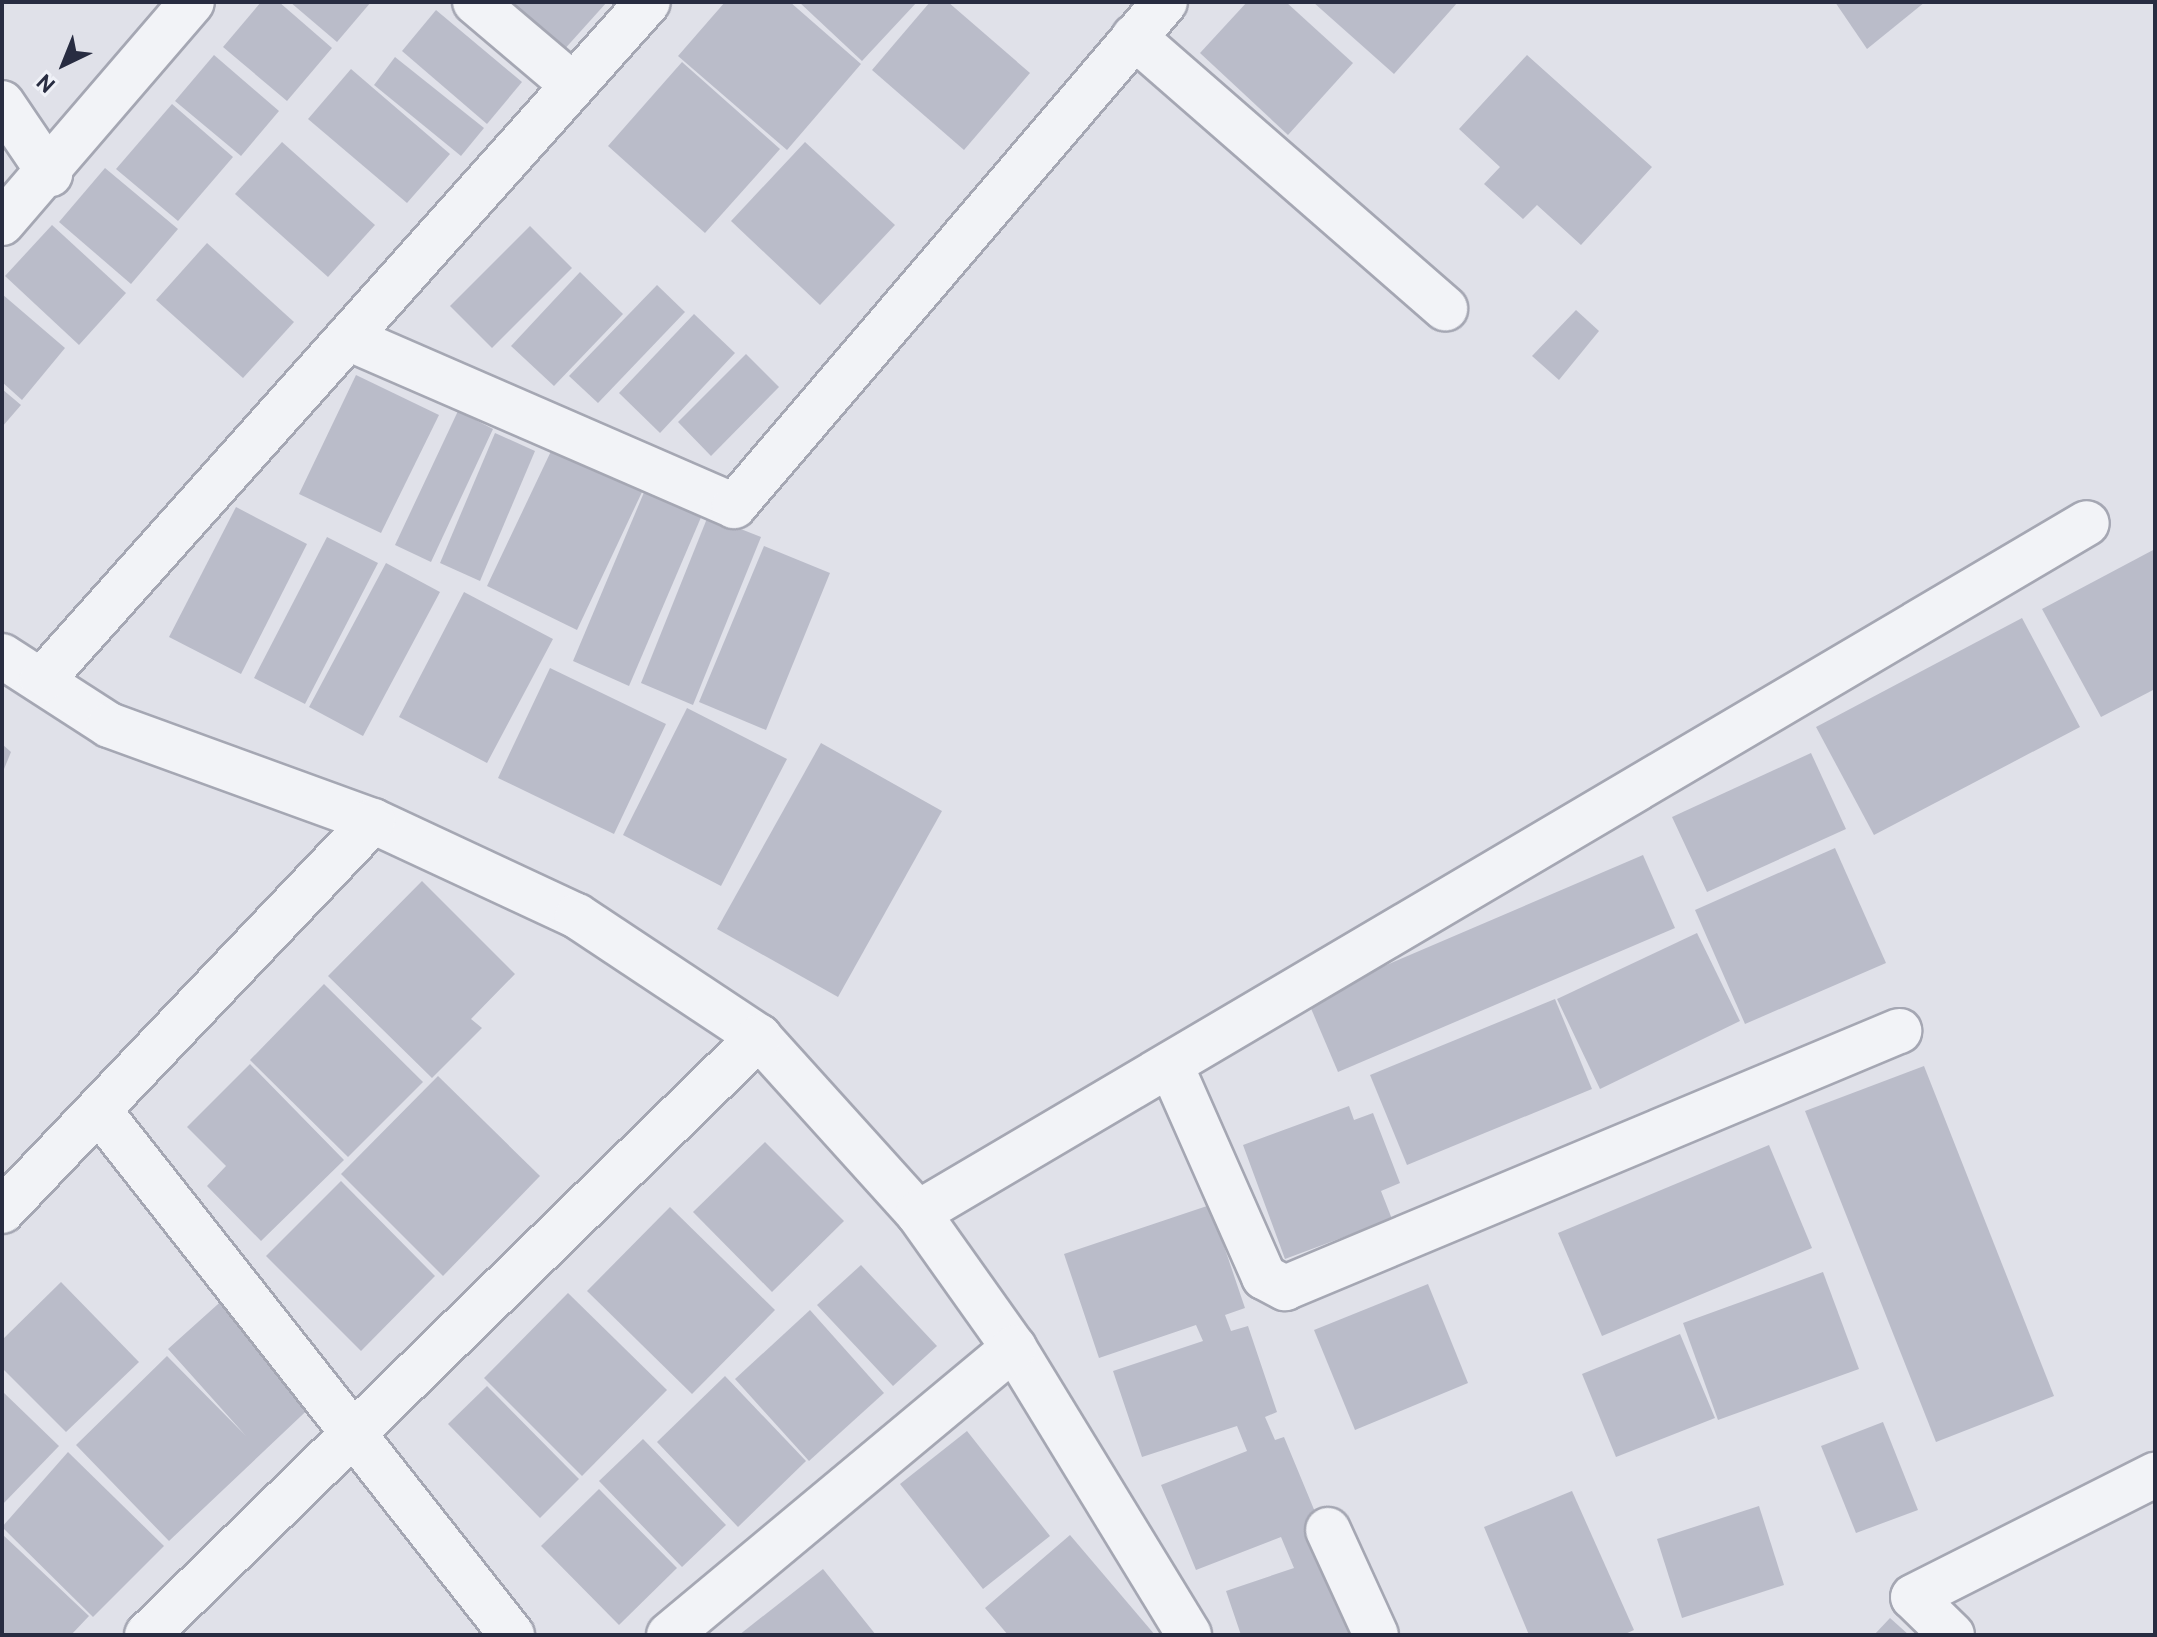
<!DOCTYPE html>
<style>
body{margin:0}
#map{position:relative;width:2157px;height:1637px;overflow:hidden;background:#e0e1e9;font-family:Overpass,sans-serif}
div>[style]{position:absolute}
.building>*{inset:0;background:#babcc9}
.roads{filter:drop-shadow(2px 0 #a5a7b3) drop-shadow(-2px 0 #a5a7b3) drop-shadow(0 2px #a5a7b3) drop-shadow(0 -2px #a5a7b3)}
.minor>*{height:44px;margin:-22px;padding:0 22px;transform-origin:22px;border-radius:22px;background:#f2f3f7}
span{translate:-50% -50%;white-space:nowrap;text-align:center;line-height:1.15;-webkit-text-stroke:6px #eff1f7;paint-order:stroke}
.frame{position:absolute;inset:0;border:4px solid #282c41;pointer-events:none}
.north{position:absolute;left:24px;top:24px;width:80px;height:80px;-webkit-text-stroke:6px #eff1f7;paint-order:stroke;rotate:223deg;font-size:22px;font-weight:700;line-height:32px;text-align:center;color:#282c41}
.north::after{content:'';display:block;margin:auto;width:28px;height:36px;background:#282c41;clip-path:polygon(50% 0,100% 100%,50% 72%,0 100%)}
</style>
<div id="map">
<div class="building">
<i style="clip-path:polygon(261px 2px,279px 2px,332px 48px,287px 101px,223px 47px)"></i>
<i style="clip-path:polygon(290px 2px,371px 2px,337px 42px)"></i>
<i style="clip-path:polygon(505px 2px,607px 2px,562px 52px)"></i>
<i style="clip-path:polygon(725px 2px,790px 2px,861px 64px,787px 150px,678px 56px)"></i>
<i style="clip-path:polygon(799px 2px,917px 2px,862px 61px)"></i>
<i style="clip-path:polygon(930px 2px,948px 2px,1030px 73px,964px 150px,872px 70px)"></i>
<i style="clip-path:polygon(1247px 2px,1286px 2px,1353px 63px,1288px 135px,1200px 53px)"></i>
<i style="clip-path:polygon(1313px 2px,1458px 2px,1394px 74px)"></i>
<i style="clip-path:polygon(1835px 2px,1925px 2px,1867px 49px)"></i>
<i style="clip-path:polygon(436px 10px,522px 82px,487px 124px,402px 51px)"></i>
<i style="clip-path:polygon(214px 55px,279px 111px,241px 156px,175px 101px)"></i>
<i style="clip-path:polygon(1527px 55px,1652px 167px,1581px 245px,1537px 205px,1523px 219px,1484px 184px,1500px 167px,1459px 129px)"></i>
<i style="clip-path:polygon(395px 57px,484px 128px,461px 156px,374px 85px)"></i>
<i style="clip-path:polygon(682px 62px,780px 149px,705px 233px,608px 146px)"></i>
<i style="clip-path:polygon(351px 69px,450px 154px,407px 203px,308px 119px)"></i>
<i style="clip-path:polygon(172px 104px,233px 157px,178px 221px,116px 169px)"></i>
<i style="clip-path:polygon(282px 142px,375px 225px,328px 277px,235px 194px)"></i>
<i style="clip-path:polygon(805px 142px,895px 225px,820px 305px,731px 221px)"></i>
<i style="clip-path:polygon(105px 168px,178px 229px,131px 284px,59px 222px)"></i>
<i style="clip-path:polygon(52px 225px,126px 293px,79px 345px,5px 276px)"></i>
<i style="clip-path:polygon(530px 226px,572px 268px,492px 348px,450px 306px)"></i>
<i style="clip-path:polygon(207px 243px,294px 322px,243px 378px,156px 300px)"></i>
<i style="clip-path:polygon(580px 272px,623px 314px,554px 386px,511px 346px)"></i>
<i style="clip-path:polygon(657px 285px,685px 312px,598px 403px,569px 376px)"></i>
<i style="clip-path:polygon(2px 294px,65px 348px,22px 400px,2px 382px)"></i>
<i style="clip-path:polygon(1576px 310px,1599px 331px,1559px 380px,1532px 356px)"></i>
<i style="clip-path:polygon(694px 314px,735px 353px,660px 433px,619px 393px)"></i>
<i style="clip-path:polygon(746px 354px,779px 387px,711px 456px,678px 422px)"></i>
<i style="clip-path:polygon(356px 375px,439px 415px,381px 533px,299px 494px)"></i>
<i style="clip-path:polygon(2px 389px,21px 405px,2px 427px)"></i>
<i style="clip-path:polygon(458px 411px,493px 429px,431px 562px,395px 545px)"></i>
<i style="clip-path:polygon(495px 433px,535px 451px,480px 581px,440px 563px)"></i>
<i style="clip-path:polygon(553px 447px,643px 490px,577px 630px,487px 586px)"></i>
<i style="clip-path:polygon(645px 490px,702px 515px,629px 686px,573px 661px)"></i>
<i style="clip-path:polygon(236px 507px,307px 544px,241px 674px,169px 637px)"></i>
<i style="clip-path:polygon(708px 516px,761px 537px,693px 705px,641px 683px)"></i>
<i style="clip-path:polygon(327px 537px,378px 563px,305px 704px,254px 678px)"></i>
<i style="clip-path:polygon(764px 546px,830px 573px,766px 730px,699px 702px)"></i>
<i style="clip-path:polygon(2155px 549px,2155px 689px,2101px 717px,2042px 609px)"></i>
<i style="clip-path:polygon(386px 563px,440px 592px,363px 736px,309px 707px)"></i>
<i style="clip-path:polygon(464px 592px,553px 639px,487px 763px,399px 717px)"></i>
<i style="clip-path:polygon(2022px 618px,2080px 727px,1874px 835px,1816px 727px)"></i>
<i style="clip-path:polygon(550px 668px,666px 724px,614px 834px,498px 778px)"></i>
<i style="clip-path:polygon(687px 708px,787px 759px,721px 886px,623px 835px)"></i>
<i style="clip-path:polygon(821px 743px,942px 811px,838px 997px,717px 929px)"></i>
<i style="clip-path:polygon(2px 744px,11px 752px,2px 774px)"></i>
<i style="clip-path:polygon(1811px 753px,1846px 829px,1707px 892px,1672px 817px)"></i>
<i style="clip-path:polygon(1835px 848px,1886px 963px,1745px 1024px,1695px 910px)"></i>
<i style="clip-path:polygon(1643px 855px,1675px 928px,1338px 1072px,1307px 999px)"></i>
<i style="clip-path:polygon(422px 881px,515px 974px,471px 1019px,482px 1028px,432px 1078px,328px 976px)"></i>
<i style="clip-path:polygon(1697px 933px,1740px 1021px,1600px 1089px,1557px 999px)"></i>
<i style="clip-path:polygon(324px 984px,423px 1082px,348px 1157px,250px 1060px)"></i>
<i style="clip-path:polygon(1555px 999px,1592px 1089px,1407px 1165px,1370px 1075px)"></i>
<i style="clip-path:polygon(250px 1064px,344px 1160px,261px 1241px,207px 1186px,226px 1166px,187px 1127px)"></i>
<i style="clip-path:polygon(1924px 1066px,2054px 1396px,1936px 1442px,1805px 1111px)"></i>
<i style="clip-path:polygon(438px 1076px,540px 1176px,443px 1276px,341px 1174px)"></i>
<i style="clip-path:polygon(1349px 1106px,1354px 1120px,1373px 1113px,1400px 1183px,1381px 1191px,1392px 1219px,1285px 1259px,1243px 1145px)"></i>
<i style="clip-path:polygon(765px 1142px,844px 1221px,772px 1292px,693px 1212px)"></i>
<i style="clip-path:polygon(1769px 1145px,1812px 1248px,1602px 1336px,1558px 1233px)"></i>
<i style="clip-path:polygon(341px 1181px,435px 1276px,361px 1351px,266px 1256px)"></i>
<i style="clip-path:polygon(1210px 1205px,1245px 1308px,1225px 1315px,1231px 1331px,1248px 1326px,1277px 1412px,1265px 1417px,1275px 1440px,1284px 1437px,1366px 1635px,1241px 1635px,1226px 1591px,1294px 1568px,1281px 1537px,1196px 1570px,1161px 1485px,1247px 1451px,1237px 1426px,1142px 1457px,1113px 1371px,1203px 1341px,1196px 1325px,1099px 1358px,1064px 1254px)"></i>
<i style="clip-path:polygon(670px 1207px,775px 1310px,692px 1394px,587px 1291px)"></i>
<i style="clip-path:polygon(861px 1265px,937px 1346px,893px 1386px,817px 1305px)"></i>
<i style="clip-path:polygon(1823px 1272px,1859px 1369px,1718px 1420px,1683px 1323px)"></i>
<i style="clip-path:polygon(61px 1282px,139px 1362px,66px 1432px,2px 1368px,2px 1340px)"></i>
<i style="clip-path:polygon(1428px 1284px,1468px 1383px,1355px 1430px,1314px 1330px)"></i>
<i style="clip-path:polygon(568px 1293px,667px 1390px,582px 1476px,484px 1378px)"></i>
<i style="clip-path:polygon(227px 1296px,319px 1399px,169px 1541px,76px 1445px,167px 1356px,246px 1436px,168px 1349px)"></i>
<i style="clip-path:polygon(810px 1310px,884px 1393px,809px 1461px,735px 1379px)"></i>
<i style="clip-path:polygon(1680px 1334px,1715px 1418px,1616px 1457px,1582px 1374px)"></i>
<i style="clip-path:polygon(725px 1376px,806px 1461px,738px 1527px,657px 1442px)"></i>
<i style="clip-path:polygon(487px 1386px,579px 1479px,540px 1518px,448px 1424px)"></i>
<i style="clip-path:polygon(2px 1391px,59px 1446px,2px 1505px)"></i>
<i style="clip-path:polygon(1883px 1422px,1918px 1510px,1856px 1533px,1821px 1446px)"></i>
<i style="clip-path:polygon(967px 1431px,1050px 1536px,983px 1589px,900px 1484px)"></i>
<i style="clip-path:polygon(643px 1439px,726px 1525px,682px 1567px,599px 1481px)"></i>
<i style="clip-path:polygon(68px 1452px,164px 1546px,93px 1617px,2px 1527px)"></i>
<i style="clip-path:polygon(599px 1489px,677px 1568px,619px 1625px,541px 1546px)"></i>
<i style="clip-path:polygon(1572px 1491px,1634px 1630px,1623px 1635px,1529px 1635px,1484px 1527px)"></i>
<i style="clip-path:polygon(1759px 1506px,1784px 1585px,1682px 1618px,1657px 1539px)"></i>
<i style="clip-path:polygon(2px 1534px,89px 1616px,71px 1635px,2px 1635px)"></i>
<i style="clip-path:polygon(1070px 1535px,1155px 1635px,1008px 1635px,985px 1608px)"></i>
<i style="clip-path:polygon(823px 1569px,876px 1635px,739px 1635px)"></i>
<i style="clip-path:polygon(1890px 1618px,1909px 1635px,1874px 1635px)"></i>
</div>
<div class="roads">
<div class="minor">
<i style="left:475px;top:2px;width:128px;rotate:40.3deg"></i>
<i style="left:1134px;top:37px;width:413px;rotate:41.1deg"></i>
<i style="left:2px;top:103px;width:86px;rotate:55.9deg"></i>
<i style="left:2px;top:223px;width:291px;rotate:-49.3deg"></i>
<i style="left:348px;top:338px;width:421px;rotate:23.5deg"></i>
<i style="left:734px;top:506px;width:663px;rotate:-49.46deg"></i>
<i style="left:2px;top:656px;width:127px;rotate:32.8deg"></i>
<i style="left:109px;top:725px;width:281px;rotate:20deg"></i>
<i style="left:373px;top:821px;width:225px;rotate:25deg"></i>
<i style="left:577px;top:916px;width:219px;rotate:33.6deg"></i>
<i style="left:759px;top:1037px;width:237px;rotate:47.9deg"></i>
<i style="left:918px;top:1213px;width:166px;rotate:54.6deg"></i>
<i style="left:1014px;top:1348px;width:336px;rotate:58.6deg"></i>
<i style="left:42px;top:680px;width:909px;rotate:-48.21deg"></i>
<i style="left:1171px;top:1066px;width:231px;rotate:66.2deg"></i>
<i style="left:1264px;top:1277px;width:24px;rotate:28deg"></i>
<i style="left:1285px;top:1288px;width:666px;rotate:-22.71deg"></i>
<i style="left:100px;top:1112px;width:666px;rotate:51.77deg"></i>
<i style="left:2px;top:1211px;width:538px;rotate:-46.43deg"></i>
<i style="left:918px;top:1213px;width:1357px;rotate:-30.55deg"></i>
<i style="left:1328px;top:1530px;width:115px;rotate:65.4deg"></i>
<i style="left:147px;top:1635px;width:856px;rotate:-44.34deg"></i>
<i style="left:669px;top:1635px;width:449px;rotate:-39.8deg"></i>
<i style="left:1952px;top:1635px;width:54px;rotate:-135.7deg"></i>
<i style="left:1913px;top:1597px;width:271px;rotate:-26.8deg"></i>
</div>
</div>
<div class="frame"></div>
<div class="north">N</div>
</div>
